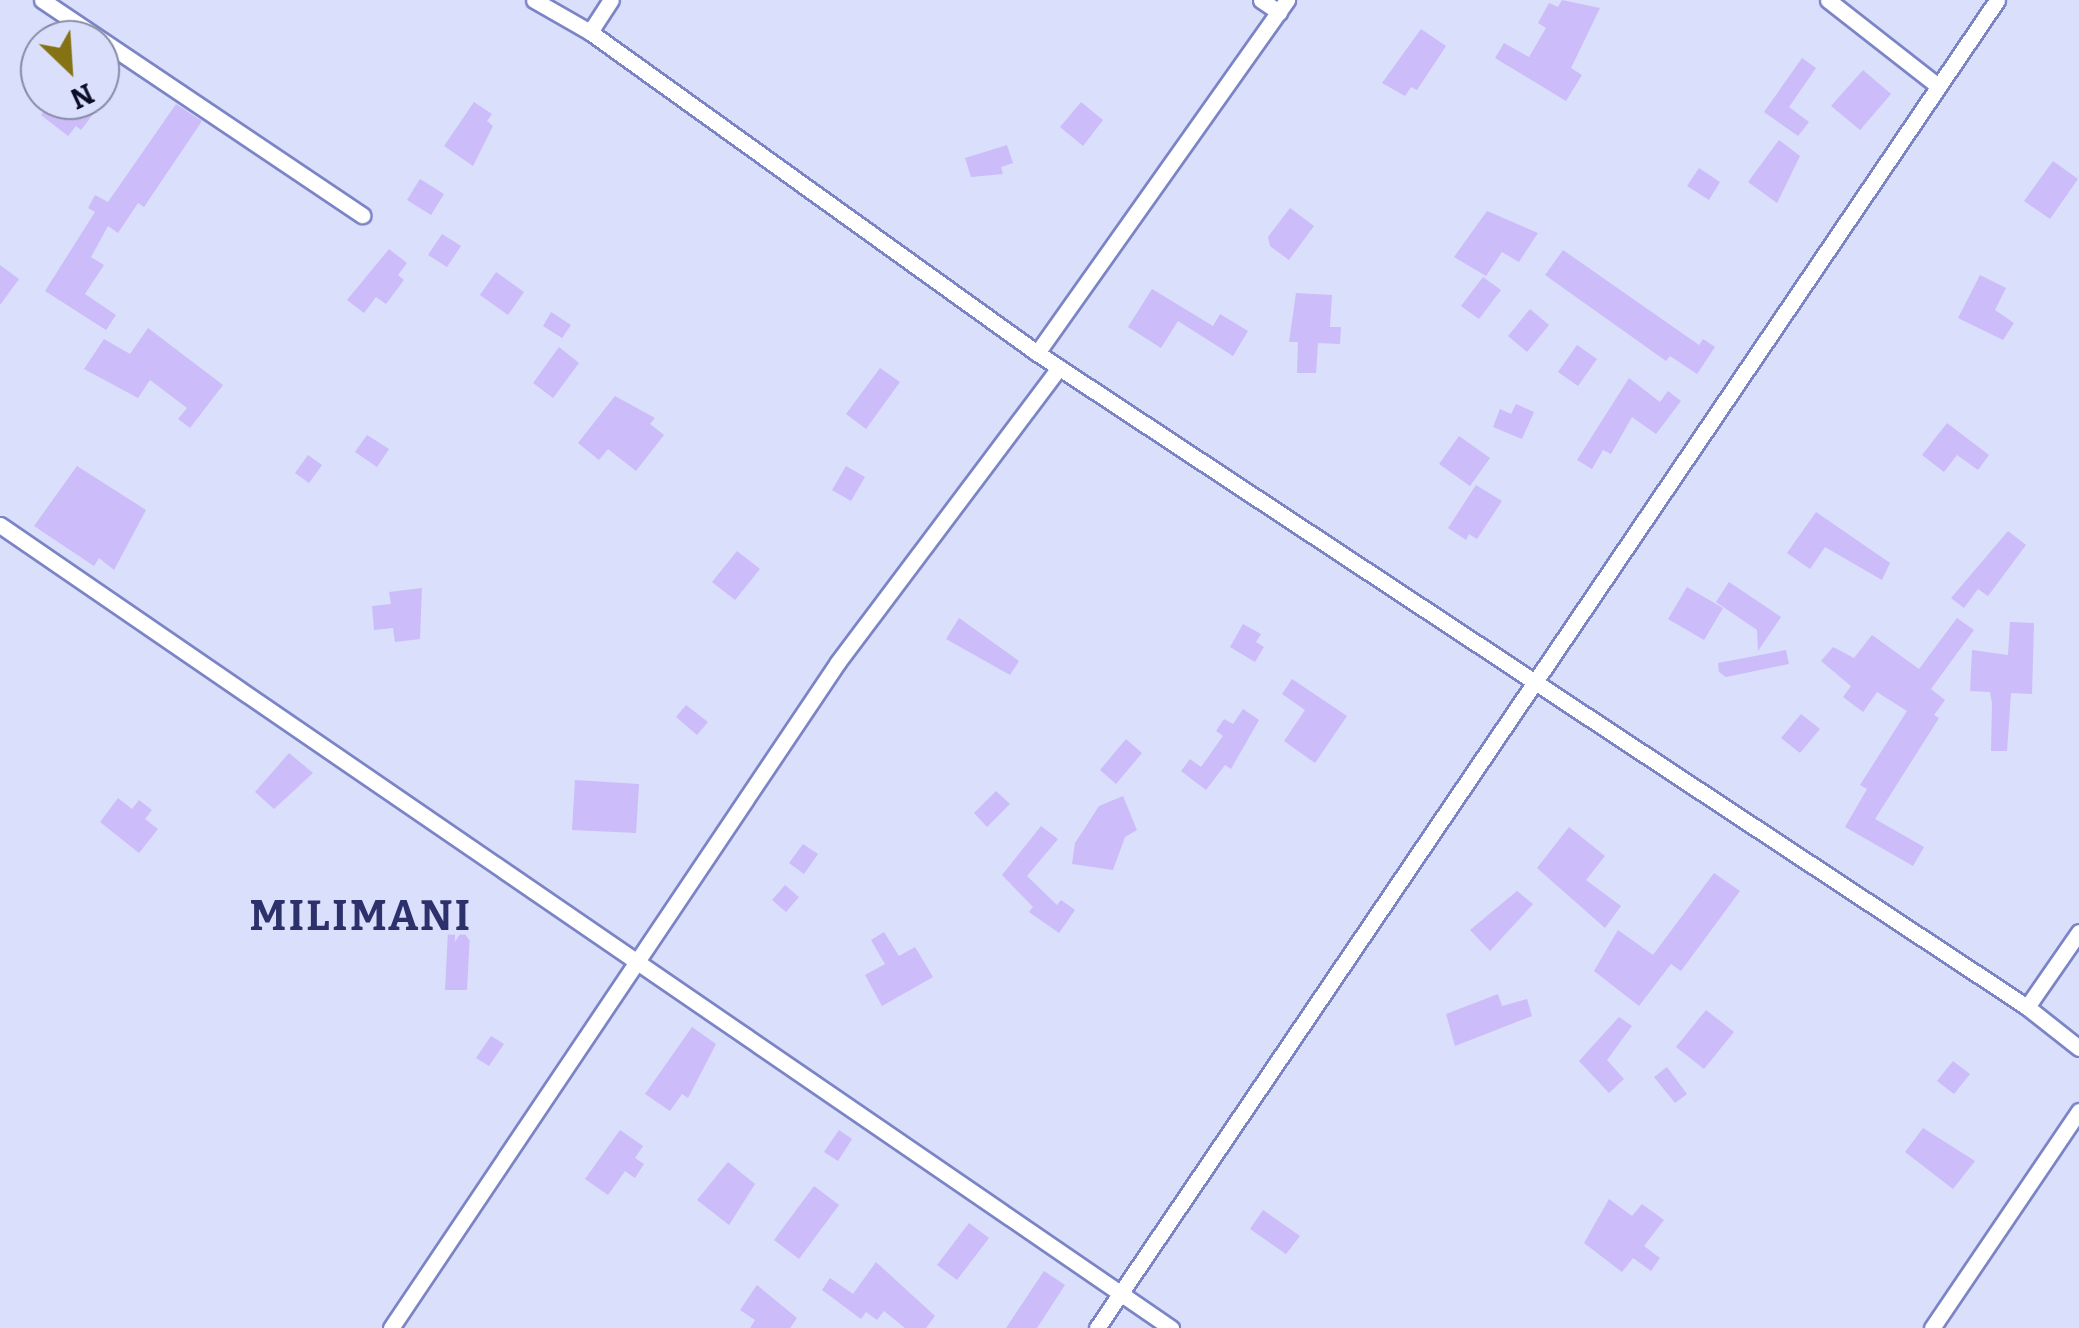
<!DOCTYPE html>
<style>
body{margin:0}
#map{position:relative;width:2079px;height:1328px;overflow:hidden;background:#dadffc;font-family:Bitter,serif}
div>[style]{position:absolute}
.building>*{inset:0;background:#ccbcf9}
.roads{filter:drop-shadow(2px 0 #7b85c6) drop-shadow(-2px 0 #7b85c6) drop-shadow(0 2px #7b85c6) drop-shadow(0 -2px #7b85c6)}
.minor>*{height:15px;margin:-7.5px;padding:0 7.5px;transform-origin:7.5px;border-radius:7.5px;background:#fff}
span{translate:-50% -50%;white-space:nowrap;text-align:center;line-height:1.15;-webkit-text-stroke:9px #dadffc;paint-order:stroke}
.district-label{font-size:42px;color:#2d316b;font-weight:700;letter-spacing:2.5px}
.north{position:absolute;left:20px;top:20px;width:100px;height:100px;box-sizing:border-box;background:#dadffc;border:2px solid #878ba6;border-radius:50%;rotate:155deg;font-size:28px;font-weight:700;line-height:40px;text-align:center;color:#0b0c25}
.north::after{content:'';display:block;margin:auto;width:35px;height:45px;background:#857214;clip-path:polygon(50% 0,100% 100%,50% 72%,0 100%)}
</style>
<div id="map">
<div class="building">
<i style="clip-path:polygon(1562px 0,1600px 8px,1571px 68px,1582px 75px,1566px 101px,1495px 58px,1504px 43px,1529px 57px,1546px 28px,1538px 23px,1549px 3px,1558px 7px)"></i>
<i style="clip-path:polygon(1421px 29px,1446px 46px,1417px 90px,1411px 87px,1405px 96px,1382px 83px)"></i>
<i style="clip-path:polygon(1802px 58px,1816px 68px,1789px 107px,1809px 122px,1798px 136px,1764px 112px)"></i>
<i style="clip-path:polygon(1863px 70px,1891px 94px,1860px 130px,1831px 106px)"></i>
<i style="clip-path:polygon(52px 100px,104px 100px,81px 130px,76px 126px,68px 136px,41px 115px)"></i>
<i style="clip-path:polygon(474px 102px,492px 114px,487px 121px,493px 126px,473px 166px,444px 146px)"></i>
<i style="clip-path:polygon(1081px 102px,1103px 120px,1083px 146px,1060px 127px)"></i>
<i style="clip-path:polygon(176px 104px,202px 121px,144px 207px,138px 203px,118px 233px,108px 226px,91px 257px,104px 265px,85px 294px,116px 315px,106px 330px,45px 291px,95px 212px,88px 208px,95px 195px,108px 202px)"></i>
<i style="clip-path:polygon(1779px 140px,1800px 156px,1777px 203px,1748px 182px)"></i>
<i style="clip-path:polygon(1007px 145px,1013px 163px,1001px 167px,1003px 174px,971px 177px,965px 158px)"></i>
<i style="clip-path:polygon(2053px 161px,2078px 179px,2050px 219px,2024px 201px)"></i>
<i style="clip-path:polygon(1699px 168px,1720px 182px,1709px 200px,1687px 186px)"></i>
<i style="clip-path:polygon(420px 179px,444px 194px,431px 215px,407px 200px)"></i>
<i style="clip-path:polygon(1290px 208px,1314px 226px,1289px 260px,1270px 246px,1268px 237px)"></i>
<i style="clip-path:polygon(1487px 211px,1538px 233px,1519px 262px,1502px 252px,1486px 276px,1454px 257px)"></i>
<i style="clip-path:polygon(442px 234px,461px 246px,447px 267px,428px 255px)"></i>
<i style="clip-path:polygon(389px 249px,407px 263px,398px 275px,404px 280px,386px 304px,376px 297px,364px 313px,347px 300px)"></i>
<i style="clip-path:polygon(1563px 250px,1699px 345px,1703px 339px,1715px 347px,1697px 374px,1670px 356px,1666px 361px,1545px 275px)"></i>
<i style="clip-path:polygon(0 265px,19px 279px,0 305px)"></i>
<i style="clip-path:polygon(496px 272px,524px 292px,508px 315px,480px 295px)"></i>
<i style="clip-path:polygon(1980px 275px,2006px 288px,1995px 310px,2014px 323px,2003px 340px,1958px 318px)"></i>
<i style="clip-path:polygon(1483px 277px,1501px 290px,1479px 319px,1461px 306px)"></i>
<i style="clip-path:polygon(1152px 289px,1213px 326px,1220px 314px,1248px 331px,1233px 356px,1178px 321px,1161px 348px,1128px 327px)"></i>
<i style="clip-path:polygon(1296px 293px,1332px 295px,1330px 327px,1341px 327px,1340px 344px,1318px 343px,1316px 373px,1297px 373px,1298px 342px,1289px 342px)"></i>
<i style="clip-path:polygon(1530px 309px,1549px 325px,1527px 352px,1508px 336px)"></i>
<i style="clip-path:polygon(551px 312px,571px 325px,562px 338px,543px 326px)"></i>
<i style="clip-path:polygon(148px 328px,223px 385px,190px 428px,178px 419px,187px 408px,150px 380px,138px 398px,84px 369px,104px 339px,130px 354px)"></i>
<i style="clip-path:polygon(1577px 345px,1597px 359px,1578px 386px,1558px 372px)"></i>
<i style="clip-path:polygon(559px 347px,579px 363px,553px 398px,533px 383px)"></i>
<i style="clip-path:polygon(880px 368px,900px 382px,866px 429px,846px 414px)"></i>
<i style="clip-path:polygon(1629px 378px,1660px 402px,1668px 391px,1681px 401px,1656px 434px,1632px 417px,1611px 454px,1603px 450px,1592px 469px,1577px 460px)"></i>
<i style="clip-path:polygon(615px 396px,655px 418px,650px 424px,664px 435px,636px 471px,608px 449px,599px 460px,578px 443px)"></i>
<i style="clip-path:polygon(1516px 404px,1534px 412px,1522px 439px,1493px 427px,1500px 409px,1511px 414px)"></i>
<i style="clip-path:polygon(1947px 423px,1989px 455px,1978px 470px,1957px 455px,1944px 472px,1922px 455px)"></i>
<i style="clip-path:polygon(367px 435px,389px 449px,377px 467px,355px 452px)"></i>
<i style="clip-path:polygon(1459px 436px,1490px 458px,1470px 486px,1439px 464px)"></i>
<i style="clip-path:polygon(308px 455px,322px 465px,309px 483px,295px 473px)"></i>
<i style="clip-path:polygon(77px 466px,146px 510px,114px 570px,99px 558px,94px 566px,34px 526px)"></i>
<i style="clip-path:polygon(846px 466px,865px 477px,851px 501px,832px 490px)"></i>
<i style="clip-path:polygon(1476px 485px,1502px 501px,1477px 539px,1469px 534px,1466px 540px,1448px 528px)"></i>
<i style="clip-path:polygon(1816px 512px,1890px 563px,1882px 580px,1825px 547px,1810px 569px,1787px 553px)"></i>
<i style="clip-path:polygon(2008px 531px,2026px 545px,1988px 596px,1978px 589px,1964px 608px,1951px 598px)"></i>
<i style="clip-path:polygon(737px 551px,760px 569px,735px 600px,712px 582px)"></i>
<i style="clip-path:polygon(1729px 582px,1781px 617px,1758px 651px,1757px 630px,1716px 602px)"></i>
<i style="clip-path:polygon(1687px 587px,1723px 608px,1704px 640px,1668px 619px)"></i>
<i style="clip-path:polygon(422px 588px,420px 639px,395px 642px,393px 628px,374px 630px,372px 606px,391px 604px,389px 592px)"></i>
<i style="clip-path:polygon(959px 618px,1019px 661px,1010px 675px,946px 639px)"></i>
<i style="clip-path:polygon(1957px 618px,1974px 630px,1931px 689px,1945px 700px,1934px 715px,1939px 718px,1875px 819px,1924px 847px,1913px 866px,1845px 827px,1867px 789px,1860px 785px,1907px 711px,1877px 692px,1863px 712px,1843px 697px,1851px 686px,1821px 661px,1833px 647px,1854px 658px,1872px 635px,1919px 669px)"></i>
<i style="clip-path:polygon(2010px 622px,2034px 623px,2032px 694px,2011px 693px,2007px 751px,1991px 751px,1992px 703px,1990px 692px,1970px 691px,1972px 650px,2008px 655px)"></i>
<i style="clip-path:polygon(1243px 624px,1261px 634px,1256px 642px,1264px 647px,1255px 662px,1230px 647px)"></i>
<i style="clip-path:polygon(1786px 650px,1789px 664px,1726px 677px,1719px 672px,1718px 663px)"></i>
<i style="clip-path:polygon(1292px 679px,1347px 716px,1315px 763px,1284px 741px,1305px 710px,1282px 694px)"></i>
<i style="clip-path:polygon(686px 705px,708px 722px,697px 735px,676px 717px)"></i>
<i style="clip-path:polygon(1243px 709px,1259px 720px,1231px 769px,1225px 765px,1206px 790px,1181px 771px,1190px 759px,1201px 767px,1223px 736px,1216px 731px,1224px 719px,1233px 724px)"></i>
<i style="clip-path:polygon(1801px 714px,1820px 729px,1800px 753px,1781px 738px)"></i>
<i style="clip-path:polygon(1126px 739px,1142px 753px,1116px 784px,1100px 770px)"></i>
<i style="clip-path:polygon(289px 753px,313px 773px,274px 809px,255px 792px)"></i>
<i style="clip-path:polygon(575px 780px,639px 784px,636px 833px,572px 830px)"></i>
<i style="clip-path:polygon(996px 791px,1010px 804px,987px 827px,974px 813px)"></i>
<i style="clip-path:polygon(1123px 796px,1137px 830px,1125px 837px,1113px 870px,1072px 864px,1075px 843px,1099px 806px)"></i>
<i style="clip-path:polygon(118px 798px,132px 809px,139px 800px,152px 810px,145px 819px,158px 829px,139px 853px,100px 822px)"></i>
<i style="clip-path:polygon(1041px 826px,1058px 839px,1027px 876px,1057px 905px,1061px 900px,1075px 910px,1059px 933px,1029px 912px,1033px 907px,1002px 875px)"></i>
<i style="clip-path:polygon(1569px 827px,1605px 856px,1586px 880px,1621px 906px,1605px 928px,1537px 868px)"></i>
<i style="clip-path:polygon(803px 844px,818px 854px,804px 874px,789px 863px)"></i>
<i style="clip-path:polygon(1714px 873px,1740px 891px,1681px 971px,1671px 964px,1639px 1006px,1594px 971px,1618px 930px,1653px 955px)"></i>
<i style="clip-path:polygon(785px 885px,799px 897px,786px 912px,772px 900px)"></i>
<i style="clip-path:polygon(1517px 891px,1533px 904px,1490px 951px,1470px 930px)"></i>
<i style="clip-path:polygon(448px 931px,470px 932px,467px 990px,445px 990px)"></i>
<i style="clip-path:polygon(884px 932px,899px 956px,915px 947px,933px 977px,882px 1006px,865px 975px,885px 964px,871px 940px)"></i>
<i style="clip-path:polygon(1498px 994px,1502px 1006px,1527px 999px,1532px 1016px,1455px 1046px,1446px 1014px)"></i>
<i style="clip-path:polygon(1706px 1010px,1734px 1032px,1704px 1069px,1676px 1047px)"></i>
<i style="clip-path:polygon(1619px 1017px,1632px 1026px,1607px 1060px,1624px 1079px,1609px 1093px,1579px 1061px)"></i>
<i style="clip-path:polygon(692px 1027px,716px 1044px,688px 1098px,682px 1094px,670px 1111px,645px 1094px)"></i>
<i style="clip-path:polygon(491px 1036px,504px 1044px,489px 1066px,476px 1058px)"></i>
<i style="clip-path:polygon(1953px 1061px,1970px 1074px,1954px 1094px,1937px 1081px)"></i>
<i style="clip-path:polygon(1667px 1067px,1687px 1094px,1675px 1103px,1654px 1077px)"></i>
<i style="clip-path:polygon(1923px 1128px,1975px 1161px,1953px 1189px,1905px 1152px)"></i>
<i style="clip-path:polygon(620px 1130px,643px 1146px,635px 1158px,644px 1164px,635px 1178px,625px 1171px,608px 1195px,585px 1179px)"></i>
<i style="clip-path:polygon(839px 1130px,852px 1139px,838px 1161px,824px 1152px)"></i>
<i style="clip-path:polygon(728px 1162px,755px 1184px,729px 1225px,697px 1200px)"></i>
<i style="clip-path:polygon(814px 1186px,839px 1205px,799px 1259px,774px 1240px)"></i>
<i style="clip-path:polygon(1609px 1199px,1632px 1216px,1642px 1204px,1664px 1220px,1644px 1246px,1660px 1258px,1651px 1271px,1633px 1258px,1622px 1272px,1584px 1243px)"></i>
<i style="clip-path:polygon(1263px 1210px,1300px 1236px,1286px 1254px,1250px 1229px)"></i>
<i style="clip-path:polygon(969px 1223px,989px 1238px,957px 1280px,937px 1265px)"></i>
<i style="clip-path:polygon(876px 1262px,935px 1316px,926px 1328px,905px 1328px,884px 1311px,877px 1320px,866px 1312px,861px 1319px,822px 1290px,830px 1278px,853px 1294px)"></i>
<i style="clip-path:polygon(1044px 1271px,1065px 1285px,1037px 1328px,1006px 1328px)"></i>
<i style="clip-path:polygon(757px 1285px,797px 1318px,790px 1328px,750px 1328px,755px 1320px,740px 1310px)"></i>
</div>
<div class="roads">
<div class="minor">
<i style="left:42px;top:0;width:386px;rotate:33.9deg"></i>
<i style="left:534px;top:0;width:64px;rotate:29.7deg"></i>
<i style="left:590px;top:32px;width:550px;rotate:35.68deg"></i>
<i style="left:1037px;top:353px;width:1187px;rotate:33.45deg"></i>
<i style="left:2027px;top:1007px;width:66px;rotate:38.3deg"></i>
<i style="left:1261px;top:0;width:22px;rotate:34deg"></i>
<i style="left:1828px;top:0;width:140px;rotate:38deg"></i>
<i style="left:590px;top:32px;width:38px;rotate:-57deg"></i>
<i style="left:1037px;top:353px;width:433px;rotate:-54.7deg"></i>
<i style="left:0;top:525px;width:1420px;rotate:34.44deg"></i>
<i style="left:2027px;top:1007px;width:91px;rotate:-55.3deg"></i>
<i style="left:391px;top:1328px;width:802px;rotate:-56.13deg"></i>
<i style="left:838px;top:662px;width:368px;rotate:-53.1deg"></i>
<i style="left:1097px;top:1328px;width:1604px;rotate:-55.87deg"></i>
<i style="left:1932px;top:1328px;width:262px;rotate:-55.9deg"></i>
</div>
</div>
<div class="district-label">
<span style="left:361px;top:916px">MILIMANI</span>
</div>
<div class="north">N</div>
</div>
